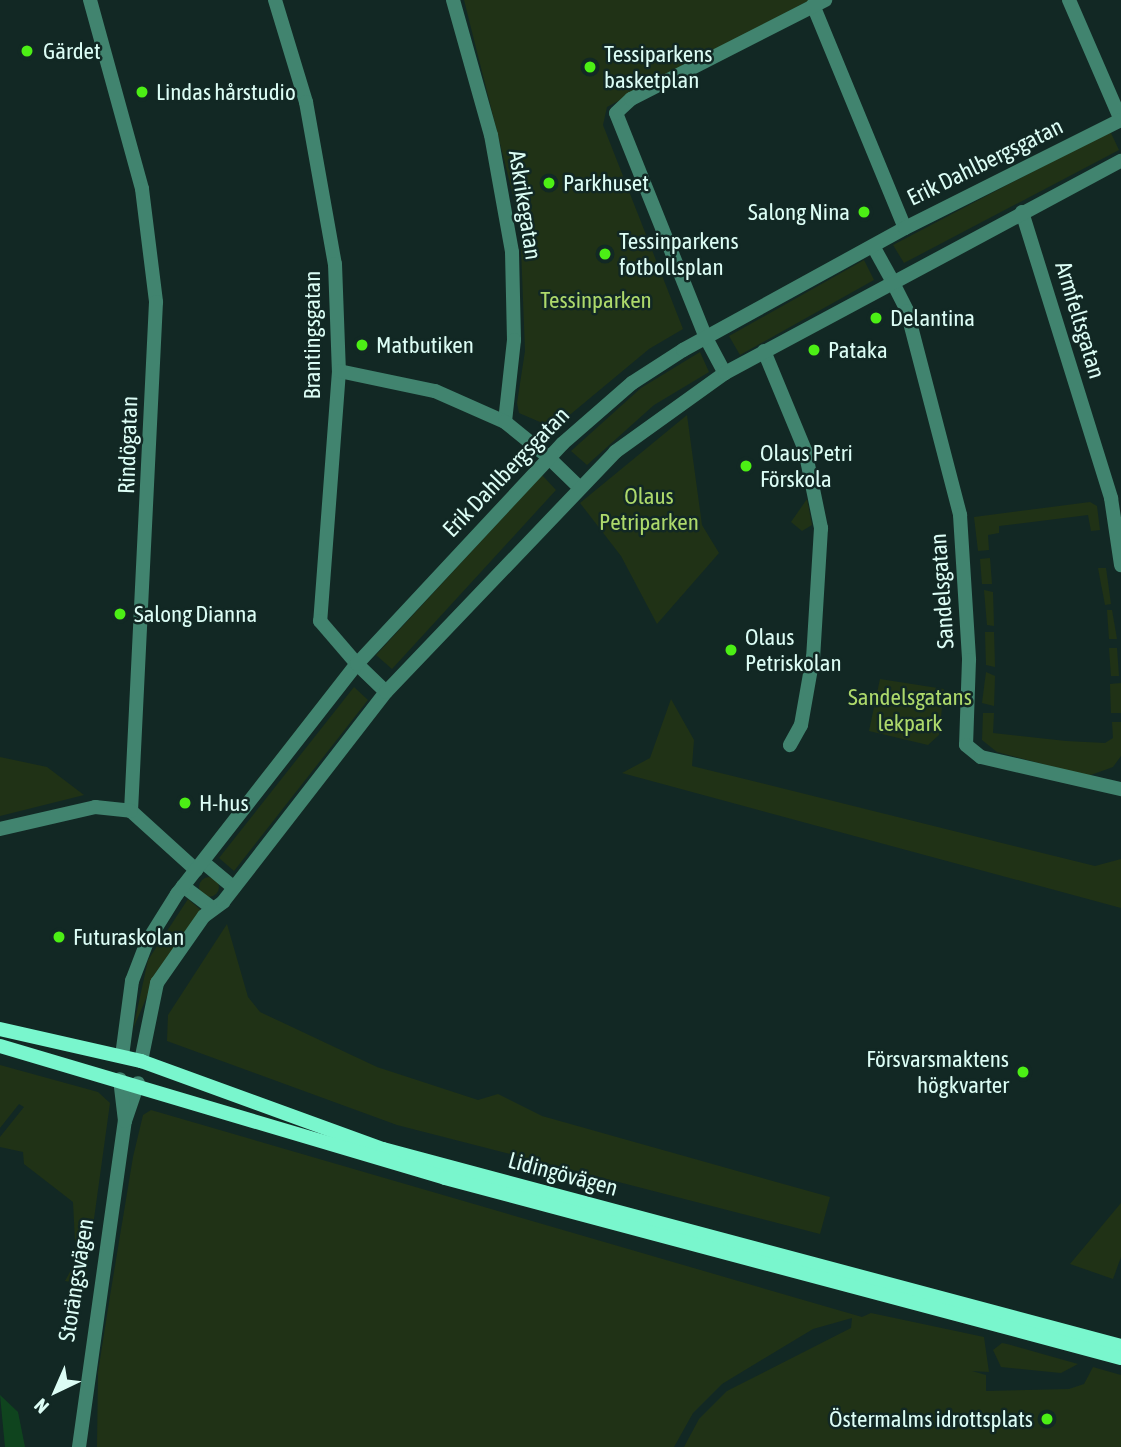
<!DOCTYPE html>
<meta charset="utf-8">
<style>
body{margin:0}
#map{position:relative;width:1121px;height:1447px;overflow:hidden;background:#122824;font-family:"Asap Condensed",sans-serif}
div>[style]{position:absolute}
.green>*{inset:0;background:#203216}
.round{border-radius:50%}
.water>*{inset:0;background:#0f441e}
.minor>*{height:14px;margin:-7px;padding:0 7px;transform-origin:7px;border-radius:7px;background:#41846f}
.tertiary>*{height:14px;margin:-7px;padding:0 7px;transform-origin:7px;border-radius:7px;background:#41846f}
.secondary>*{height:14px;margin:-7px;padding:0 7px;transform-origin:7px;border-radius:7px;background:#79f6cd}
.dots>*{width:19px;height:19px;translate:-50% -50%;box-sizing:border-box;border:4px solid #122824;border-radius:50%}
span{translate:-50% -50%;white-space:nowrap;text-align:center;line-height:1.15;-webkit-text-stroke:5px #122824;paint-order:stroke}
.poi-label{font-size:23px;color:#dcfdf5}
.left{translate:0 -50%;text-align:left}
.right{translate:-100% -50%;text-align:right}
.street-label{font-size:23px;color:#dcfdf5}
.park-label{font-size:23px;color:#add96b}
.north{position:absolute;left:21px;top:1356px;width:70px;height:70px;-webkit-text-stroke:5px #122824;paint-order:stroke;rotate:224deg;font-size:19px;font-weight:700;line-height:28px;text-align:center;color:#dcfdf5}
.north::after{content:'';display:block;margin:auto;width:24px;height:32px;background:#dcfdf5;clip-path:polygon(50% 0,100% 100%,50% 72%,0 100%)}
</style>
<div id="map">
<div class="green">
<i style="clip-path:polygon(464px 0,810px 0,607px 107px,603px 125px,683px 329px,649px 349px,554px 428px,519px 413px,517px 403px,525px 351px,520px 223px)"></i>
<i style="clip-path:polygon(1110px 131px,1119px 150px,904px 263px,893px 245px)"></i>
<i style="clip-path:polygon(864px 260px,874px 280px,740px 355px,729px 336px)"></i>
<i style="clip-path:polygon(700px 352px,709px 372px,654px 405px,587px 465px,571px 451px,641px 388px)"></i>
<i style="clip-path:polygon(687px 415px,702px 525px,719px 553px,657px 624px,621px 556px,580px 503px)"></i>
<i style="clip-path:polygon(542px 475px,556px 490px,392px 669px,376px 655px)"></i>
<i style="clip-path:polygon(807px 499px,812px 525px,802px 531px,791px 522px)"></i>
<i style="clip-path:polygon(1090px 502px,1097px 506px,1100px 530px,1091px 531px,1088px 515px,999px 526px,999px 533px,988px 535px,989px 550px,978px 551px,974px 517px)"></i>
<i style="clip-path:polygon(990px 558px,992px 584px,982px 584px,980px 559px)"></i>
<i style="clip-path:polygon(1098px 568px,1106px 568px,1111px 604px,1105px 605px)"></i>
<i style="clip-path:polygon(984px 590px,993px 592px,994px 626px,987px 625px)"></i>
<i style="clip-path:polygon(1107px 610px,1112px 610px,1117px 639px,1109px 639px)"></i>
<i style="clip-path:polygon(985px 632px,994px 632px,995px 667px,986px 665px)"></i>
<i style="clip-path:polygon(1109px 648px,1117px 648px,1119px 676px,1111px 676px)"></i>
<i style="clip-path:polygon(986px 672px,995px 676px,994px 706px,982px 703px)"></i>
<i style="clip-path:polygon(880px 679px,944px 689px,939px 735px,928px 745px,869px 731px)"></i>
<i style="clip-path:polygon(1121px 683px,1121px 713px,1111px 713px,1110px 684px)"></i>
<i style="clip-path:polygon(354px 687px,368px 700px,234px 871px,219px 858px)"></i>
<i style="clip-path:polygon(671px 699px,694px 740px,692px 766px,1095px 866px,1121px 859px,1121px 908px,622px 773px,650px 758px)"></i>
<i style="clip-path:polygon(983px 713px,994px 713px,993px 733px,1066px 741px,1105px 743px,1113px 738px,1112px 722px,1121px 722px,1121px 756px,1113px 767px,1088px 776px,997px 752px,982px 740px)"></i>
<i style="clip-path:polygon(0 757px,47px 767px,84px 795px,0 816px)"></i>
<i class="round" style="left:199px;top:877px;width:20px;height:20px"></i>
<i style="clip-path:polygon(188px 899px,203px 912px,154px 980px,133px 1029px,148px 960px)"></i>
<i style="clip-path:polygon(227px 924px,248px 997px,260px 1012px,377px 1067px,478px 1100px,498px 1094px,542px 1116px,830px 1197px,820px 1234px,397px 1125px,167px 1041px,168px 1015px)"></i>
<i style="clip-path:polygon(0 1065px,98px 1092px,110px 1103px,85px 1284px,65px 1281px,76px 1261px,73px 1202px,24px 1164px,23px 1152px,0 1147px,0 1137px,24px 1107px,19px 1104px,0 1128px)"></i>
<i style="clip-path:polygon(151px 1110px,862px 1317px,871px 1313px,984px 1337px,989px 1372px,972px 1371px,986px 1375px,986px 1391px,1069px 1389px,1084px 1384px,1093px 1367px,1121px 1375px,1121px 1447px,684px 1447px,699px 1419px,727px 1391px,851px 1328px,852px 1318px,813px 1329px,722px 1384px,693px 1413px,674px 1447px,97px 1447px,98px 1372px,110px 1296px,133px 1157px,143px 1115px)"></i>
<i style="clip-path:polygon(1121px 1203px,1121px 1257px,1113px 1279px,1070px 1264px)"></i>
<i style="clip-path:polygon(1002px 1343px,1007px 1344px,1078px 1364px,1061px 1373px,1001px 1367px,993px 1350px)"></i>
</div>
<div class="water">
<i style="clip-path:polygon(0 1395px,18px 1412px,25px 1447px,5px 1447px)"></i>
</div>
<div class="minor">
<i style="left:90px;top:0;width:196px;rotate:74.6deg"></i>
<i style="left:142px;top:189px;width:114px;rotate:82.9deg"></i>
<i style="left:156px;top:302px;width:510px;rotate:92.81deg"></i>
<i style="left:131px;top:811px;width:88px;rotate:42.2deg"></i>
<i style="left:275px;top:0;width:107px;rotate:73.1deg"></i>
<i style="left:306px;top:102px;width:165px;rotate:79.9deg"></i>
<i style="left:335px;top:264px;width:107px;rotate:87.9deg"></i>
<i style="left:339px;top:371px;width:251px;rotate:94.3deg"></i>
<i style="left:320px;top:621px;width:57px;rotate:49.3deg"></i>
<i style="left:453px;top:0;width:140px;rotate:74.3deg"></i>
<i style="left:491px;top:135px;width:119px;rotate:79.8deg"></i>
<i style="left:512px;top:252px;width:88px;rotate:88.7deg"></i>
<i style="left:514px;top:340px;width:82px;rotate:96.3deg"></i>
<i style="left:1069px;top:0;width:131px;rotate:66.6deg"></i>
<i style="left:813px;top:5px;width:241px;rotate:67.6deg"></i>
<i style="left:1022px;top:212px;width:300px;rotate:72.7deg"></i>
<i style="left:1111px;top:498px;width:68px;rotate:81.5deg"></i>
<i style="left:891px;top:279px;width:36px;rotate:63deg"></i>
<i style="left:907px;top:311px;width:211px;rotate:75.4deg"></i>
<i style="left:960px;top:515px;width:145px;rotate:86.4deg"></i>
<i style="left:969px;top:660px;width:85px;rotate:92deg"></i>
<i style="left:966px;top:745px;width:19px;rotate:39deg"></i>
<i style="left:981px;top:757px;width:144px;rotate:12.9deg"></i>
<i style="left:706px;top:338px;width:242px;rotate:-111.8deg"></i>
<i style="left:616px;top:113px;width:21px;rotate:-43deg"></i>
<i style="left:631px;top:99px;width:218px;rotate:-27deg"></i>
<i style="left:764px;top:351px;width:107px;rotate:67.5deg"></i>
<i style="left:805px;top:450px;width:80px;rotate:78.4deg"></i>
<i style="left:821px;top:528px;width:129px;rotate:93.5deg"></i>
<i style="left:813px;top:657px;width:69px;rotate:100deg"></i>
<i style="left:801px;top:725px;width:23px;rotate:119deg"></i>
<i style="left:339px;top:371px;width:98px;rotate:11.8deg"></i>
<i style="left:435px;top:391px;width:77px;rotate:23.9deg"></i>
<i style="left:505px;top:422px;width:55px;rotate:39.1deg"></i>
<i style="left:0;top:829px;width:98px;rotate:-13deg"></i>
<i style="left:95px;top:807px;width:36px;rotate:6deg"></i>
<i style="left:125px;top:1121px;width:40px;rotate:-71.1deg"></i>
<i style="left:79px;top:1447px;width:329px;rotate:-82deg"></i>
<i style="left:125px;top:1121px;width:42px;rotate:-96.8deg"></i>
</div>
<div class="tertiary">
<i style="left:873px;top:246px;width:38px;rotate:61deg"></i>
<i style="left:706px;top:338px;width:40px;rotate:62deg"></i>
<i style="left:548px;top:457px;width:42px;rotate:44deg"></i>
<i style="left:357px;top:664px;width:40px;rotate:44deg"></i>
<i style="left:203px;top:862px;width:40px;rotate:40deg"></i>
<i style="left:183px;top:886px;width:35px;rotate:37deg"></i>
<i style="left:122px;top:1056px;width:76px;rotate:-82.4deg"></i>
<i style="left:132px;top:981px;width:42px;rotate:-69deg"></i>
<i style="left:147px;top:942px;width:57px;rotate:-58deg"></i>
<i style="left:177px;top:894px;width:292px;rotate:-52deg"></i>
<i style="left:357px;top:664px;width:301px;rotate:-47deg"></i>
<i style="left:562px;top:444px;width:93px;rotate:-41.1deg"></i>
<i style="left:632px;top:383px;width:61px;rotate:-32.9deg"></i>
<i style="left:683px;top:350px;width:253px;rotate:-28.8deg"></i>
<i style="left:905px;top:228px;width:241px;rotate:-26.6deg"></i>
<i style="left:141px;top:1061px;width:80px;rotate:-78.4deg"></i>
<i style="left:157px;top:983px;width:82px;rotate:-55deg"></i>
<i style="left:204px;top:916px;width:24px;rotate:-36deg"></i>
<i style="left:223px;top:902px;width:266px;rotate:-52.2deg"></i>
<i style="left:386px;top:692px;width:332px;rotate:-46.3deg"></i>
<i style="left:615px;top:452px;width:135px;rotate:-35.7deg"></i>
<i style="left:725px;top:373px;width:449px;rotate:-28.2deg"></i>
</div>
<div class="secondary">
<i style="left:0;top:1029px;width:145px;rotate:12.8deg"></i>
<i style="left:141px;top:1061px;width:258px;rotate:20deg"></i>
<i style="left:383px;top:1149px;width:764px;rotate:14.95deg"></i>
<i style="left:0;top:1046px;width:464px;rotate:16.5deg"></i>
<i style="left:445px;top:1178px;width:700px;rotate:14.91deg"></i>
</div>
<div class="dots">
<i style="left:27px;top:51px;background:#4cef15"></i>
<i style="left:590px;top:67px;background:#4cef15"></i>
<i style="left:142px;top:92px;background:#4cef15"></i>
<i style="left:549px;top:183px;background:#4cef15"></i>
<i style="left:864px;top:212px;background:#4cef15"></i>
<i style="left:605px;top:254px;background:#4cef15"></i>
<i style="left:876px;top:318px;background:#4cef15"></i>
<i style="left:362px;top:345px;background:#4cef15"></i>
<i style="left:814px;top:350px;background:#4cef15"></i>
<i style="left:746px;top:466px;background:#4cef15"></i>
<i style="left:120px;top:614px;background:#4cef15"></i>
<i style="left:731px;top:650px;background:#4cef15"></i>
<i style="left:185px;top:803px;background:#4cef15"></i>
<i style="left:59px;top:937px;background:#4cef15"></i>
<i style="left:1023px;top:1072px;background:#4cef15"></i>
<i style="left:1047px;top:1419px;background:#4cef15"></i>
</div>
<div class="poi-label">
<span class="left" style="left:43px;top:51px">Gärdet</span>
<span class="left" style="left:604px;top:67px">Tessiparkens<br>basketplan</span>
<span class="left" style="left:156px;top:92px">Lindas hårstudio</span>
<span class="left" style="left:563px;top:183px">Parkhuset</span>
<span class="right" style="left:850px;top:212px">Salong Nina</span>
<span class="left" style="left:619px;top:254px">Tessinparkens<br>fotbollsplan</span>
<span class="left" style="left:890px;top:318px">Delantina</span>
<span class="left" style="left:376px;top:345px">Matbutiken</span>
<span class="left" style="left:828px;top:350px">Pataka</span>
<span class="left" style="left:760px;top:466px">Olaus Petri<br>Förskola</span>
<span class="left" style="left:134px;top:614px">Salong Dianna</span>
<span class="left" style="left:745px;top:650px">Olaus<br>Petriskolan</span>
<span class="left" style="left:199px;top:803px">H-hus</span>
<span class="left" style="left:73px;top:937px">Futuraskolan</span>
<span class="right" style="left:1009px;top:1072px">Försvarsmaktens<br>högkvarter</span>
<span class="right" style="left:1033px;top:1419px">Östermalms idrottsplats</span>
</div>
<div class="street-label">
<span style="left:985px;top:162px;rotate:-26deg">Erik Dahlbergsgatan</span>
<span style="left:525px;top:205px;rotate:81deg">Askrikegatan</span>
<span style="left:1080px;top:320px;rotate:73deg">Armfeltsgatan</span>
<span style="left:312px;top:335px;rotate:-90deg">Brantingsgatan</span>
<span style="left:128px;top:445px;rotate:-88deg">Rindögatan</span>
<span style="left:506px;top:472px;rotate:-46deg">Erik Dahlbergsgatan</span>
<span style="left:942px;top:591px;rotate:-94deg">Sandelsgatan</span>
<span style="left:563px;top:1174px;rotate:15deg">Lidingövägen</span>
<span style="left:76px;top:1280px;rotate:-81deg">Storängsvägen</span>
</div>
<div class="park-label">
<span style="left:596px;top:300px">Tessinparken</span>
<span style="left:649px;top:509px">Olaus<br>Petriparken</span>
<span style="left:910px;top:710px">Sandelsgatans<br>lekpark</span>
</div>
<div class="north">N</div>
</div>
